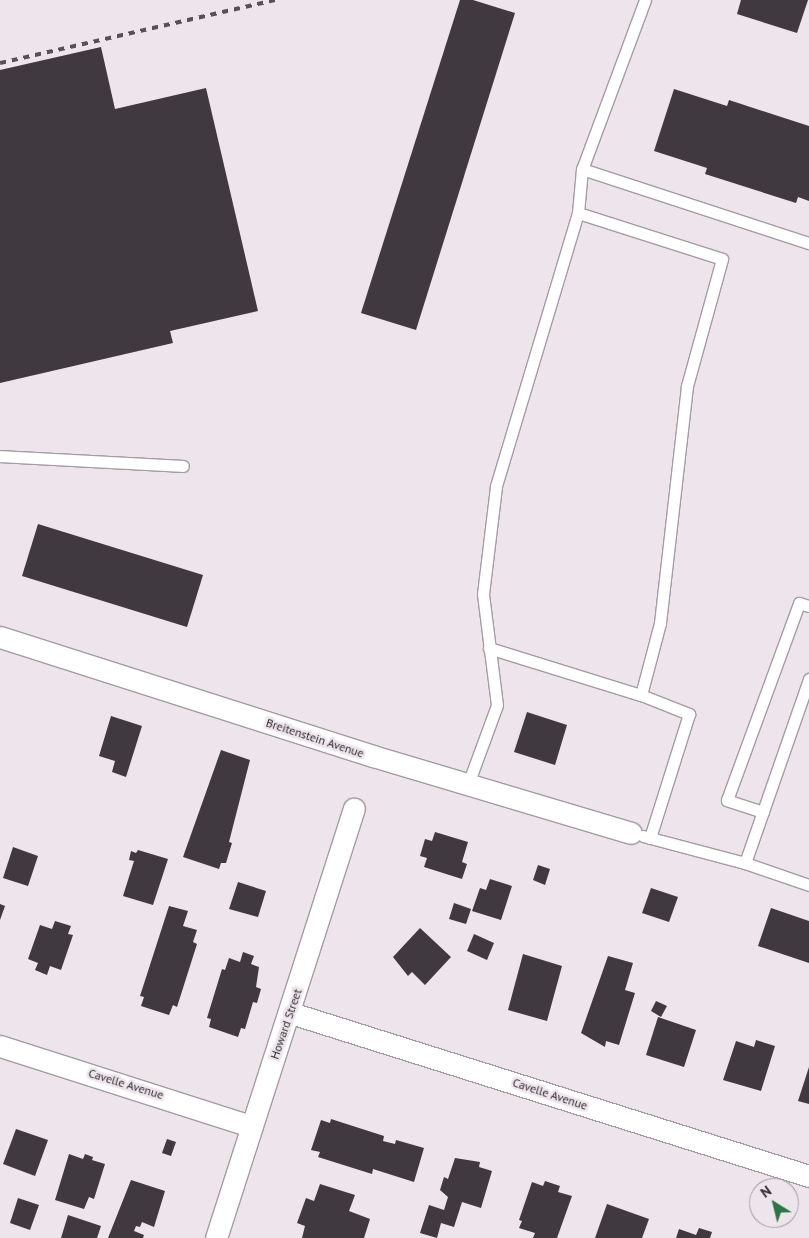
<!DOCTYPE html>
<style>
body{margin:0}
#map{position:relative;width:809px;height:1238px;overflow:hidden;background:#ede4ec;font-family:"PT Sans",sans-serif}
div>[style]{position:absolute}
.building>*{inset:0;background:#413940}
.roads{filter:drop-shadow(1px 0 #a49ca3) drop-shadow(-1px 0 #a49ca3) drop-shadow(0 1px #a49ca3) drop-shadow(0 -1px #a49ca3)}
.service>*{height:11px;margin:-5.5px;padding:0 5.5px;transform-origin:5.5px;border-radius:5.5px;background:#fff}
.minor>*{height:21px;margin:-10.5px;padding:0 10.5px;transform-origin:10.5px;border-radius:10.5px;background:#fff}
.rail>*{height:4px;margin-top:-2px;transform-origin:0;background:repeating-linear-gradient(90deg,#565155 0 6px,transparent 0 12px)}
span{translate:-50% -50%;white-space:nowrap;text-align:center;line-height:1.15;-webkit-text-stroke:5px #ede4ec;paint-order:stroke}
.street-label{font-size:12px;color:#2e2a2d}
.north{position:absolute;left:749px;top:1178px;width:50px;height:50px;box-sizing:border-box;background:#ede4ec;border:1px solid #a19aa0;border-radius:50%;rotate:324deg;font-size:14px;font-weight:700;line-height:20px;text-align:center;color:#2e2a2d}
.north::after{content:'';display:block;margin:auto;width:18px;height:22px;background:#2a7544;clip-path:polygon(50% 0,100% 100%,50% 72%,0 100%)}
</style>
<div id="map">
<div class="building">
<i style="clip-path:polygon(460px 0,473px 0,515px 13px,416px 330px,361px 313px)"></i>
<i style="clip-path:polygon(741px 0,808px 0,797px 33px,737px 14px)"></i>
<i style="clip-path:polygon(101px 47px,115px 109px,206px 88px,258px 311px,170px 331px,173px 343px,0 383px,0 70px)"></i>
<i style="clip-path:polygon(674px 89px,727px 106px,729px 100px,809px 126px,809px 201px,798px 197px,796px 203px,705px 174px,707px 168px,654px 151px)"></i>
<i style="clip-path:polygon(38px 524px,203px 575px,187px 627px,22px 576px)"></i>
<i style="clip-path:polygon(527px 712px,567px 725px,555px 765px,514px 752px)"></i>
<i style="clip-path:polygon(111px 716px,142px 726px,126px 777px,112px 772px,115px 761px,99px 756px)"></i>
<i style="clip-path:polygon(221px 750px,250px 760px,229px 842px,232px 843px,226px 863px,221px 863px,219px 869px,183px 857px)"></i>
<i style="clip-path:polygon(435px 832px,468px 842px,462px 862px,467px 864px,462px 879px,424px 867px,427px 858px,420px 856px,425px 839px,432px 841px)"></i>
<i style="clip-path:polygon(13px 847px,38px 856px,28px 886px,3px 878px)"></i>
<i style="clip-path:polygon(138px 850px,168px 859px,153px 905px,123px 896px,134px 861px,129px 860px,131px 851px,136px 853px)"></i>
<i style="clip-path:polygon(538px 865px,550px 869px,545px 885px,533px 880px)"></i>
<i style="clip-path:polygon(490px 879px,512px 886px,501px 920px,472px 911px,480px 888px,486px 890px)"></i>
<i style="clip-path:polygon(238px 882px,266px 891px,258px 917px,229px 909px)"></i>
<i style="clip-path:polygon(651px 888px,678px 897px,669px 922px,642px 913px)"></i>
<i style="clip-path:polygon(454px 903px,471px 909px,466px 924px,449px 919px)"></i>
<i style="clip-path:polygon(0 904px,5px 906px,0 920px)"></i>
<i style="clip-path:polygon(169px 906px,188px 911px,183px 926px,197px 930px,193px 942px,197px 944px,177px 1007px,173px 1005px,169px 1015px,141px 1006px,144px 997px,140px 996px)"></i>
<i style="clip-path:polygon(771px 908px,809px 921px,809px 963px,758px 946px)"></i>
<i style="clip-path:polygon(55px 921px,71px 926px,68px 934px,73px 935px,61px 970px,50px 966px,47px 975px,35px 970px,38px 963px,28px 959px,40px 925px,52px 929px)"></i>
<i style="clip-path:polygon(420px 928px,451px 957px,425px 985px,412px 972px,408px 976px,393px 957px)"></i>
<i style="clip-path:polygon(474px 934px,494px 943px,487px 960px,467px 951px)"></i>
<i style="clip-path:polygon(243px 952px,254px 956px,251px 964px,259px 967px,256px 987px,261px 989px,257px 1003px,253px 1002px,245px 1029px,241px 1028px,238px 1037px,209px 1027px,211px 1019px,207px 1018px,222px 969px,225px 970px,229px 958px,240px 962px)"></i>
<i style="clip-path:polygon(523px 954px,562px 966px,547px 1021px,508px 1010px)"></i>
<i style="clip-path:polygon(608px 956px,633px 963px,625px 990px,635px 993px,619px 1045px,606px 1041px,605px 1047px,581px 1033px)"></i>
<i style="clip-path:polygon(656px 1001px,667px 1006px,661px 1017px,651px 1011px)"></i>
<i style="clip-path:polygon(658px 1017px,696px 1030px,684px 1067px,646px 1055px)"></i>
<i style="clip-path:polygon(756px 1040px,775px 1046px,761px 1091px,723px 1080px,736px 1041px,754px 1047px)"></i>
<i style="clip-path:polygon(809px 1067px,809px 1104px,798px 1101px)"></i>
<i style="clip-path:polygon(331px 1119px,384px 1136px,383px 1141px,395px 1144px,396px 1140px,424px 1148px,414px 1182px,373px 1169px,372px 1174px,318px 1157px,320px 1152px,311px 1150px,321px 1120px,330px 1123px)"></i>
<i style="clip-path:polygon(16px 1129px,48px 1140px,35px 1176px,3px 1164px)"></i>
<i style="clip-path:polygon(167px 1139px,176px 1142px,171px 1156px,162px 1153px)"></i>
<i style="clip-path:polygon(69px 1154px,83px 1159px,85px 1154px,93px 1157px,92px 1160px,105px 1164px,94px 1199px,89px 1197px,84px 1209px,55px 1200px)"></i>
<i style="clip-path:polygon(455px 1158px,480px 1162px,479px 1167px,492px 1171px,481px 1208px,462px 1202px,454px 1227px,441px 1223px,437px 1238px,420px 1233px,429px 1205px,444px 1210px,448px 1197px,440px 1190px,444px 1177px,448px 1179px)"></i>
<i style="clip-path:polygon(131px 1180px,165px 1191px,154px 1227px,142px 1222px,140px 1227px,136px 1226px,134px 1231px,144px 1235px,143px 1238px,108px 1238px)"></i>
<i style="clip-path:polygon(545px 1181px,560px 1186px,558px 1192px,572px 1196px,557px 1238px,533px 1238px,535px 1233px,519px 1228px,522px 1221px,519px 1220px,532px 1182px,543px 1186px)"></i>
<i style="clip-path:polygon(320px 1184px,355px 1195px,349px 1211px,370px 1219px,364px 1238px,302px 1238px,305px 1226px,297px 1223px,306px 1198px,314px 1201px)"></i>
<i style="clip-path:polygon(18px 1198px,39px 1205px,30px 1230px,10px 1223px)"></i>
<i style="clip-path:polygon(607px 1204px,649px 1219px,642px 1238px,595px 1238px)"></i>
<i style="clip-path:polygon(68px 1215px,101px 1226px,97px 1238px,61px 1238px)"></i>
<i style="clip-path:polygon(699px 1228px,712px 1232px,710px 1238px,676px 1238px,679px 1229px,696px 1235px)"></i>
</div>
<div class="roads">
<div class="service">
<i style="left:645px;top:0;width:180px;rotate:110.4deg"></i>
<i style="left:582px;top:169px;width:239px;rotate:18.1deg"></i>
<i style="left:578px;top:213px;width:44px;rotate:-84.8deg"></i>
<i style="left:0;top:456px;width:183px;rotate:3.1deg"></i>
<i style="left:489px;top:648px;width:159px;rotate:17.2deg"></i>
<i style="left:468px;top:784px;width:84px;rotate:-69.8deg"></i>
<i style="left:497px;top:705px;width:112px;rotate:-97.2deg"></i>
<i style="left:483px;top:594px;width:109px;rotate:-83.1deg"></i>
<i style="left:496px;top:486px;width:285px;rotate:-73.3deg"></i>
<i style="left:578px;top:213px;width:151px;rotate:17.7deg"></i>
<i style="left:722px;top:259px;width:132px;rotate:105.4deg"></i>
<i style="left:687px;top:386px;width:239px;rotate:96.5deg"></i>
<i style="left:660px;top:623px;width:74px;rotate:104.8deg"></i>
<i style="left:641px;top:695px;width:52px;rotate:21.6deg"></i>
<i style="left:689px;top:714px;width:130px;rotate:107.5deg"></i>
<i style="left:763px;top:812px;width:38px;rotate:-162deg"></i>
<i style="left:727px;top:800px;width:210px;rotate:-69.9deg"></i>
<i style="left:799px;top:603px;width:10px;rotate:17deg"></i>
<i style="left:643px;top:836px;width:106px;rotate:14.8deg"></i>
<i style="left:745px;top:863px;width:68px;rotate:19deg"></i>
<i style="left:745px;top:863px;width:195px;rotate:-70.8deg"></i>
</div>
<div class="minor">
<i style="left:0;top:637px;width:392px;rotate:17.7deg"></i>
<i style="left:373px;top:756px;width:269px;rotate:16.6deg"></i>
<i style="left:291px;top:1013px;width:543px;rotate:17.47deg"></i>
<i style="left:0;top:1046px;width:263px;rotate:17.7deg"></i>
<i style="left:216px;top:1238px;width:451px;rotate:-72.2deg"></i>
</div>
</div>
<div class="rail">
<i style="left:0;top:63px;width:282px;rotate:-12.9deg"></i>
</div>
<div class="street-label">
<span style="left:315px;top:738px;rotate:18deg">Breitenstein Avenue</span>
<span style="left:286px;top:1024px;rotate:-71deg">Howard Street</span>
<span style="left:126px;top:1084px;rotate:17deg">Cavelle Avenue</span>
<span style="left:550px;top:1094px;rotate:18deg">Cavelle Avenue</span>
</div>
<div class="north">N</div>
</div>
